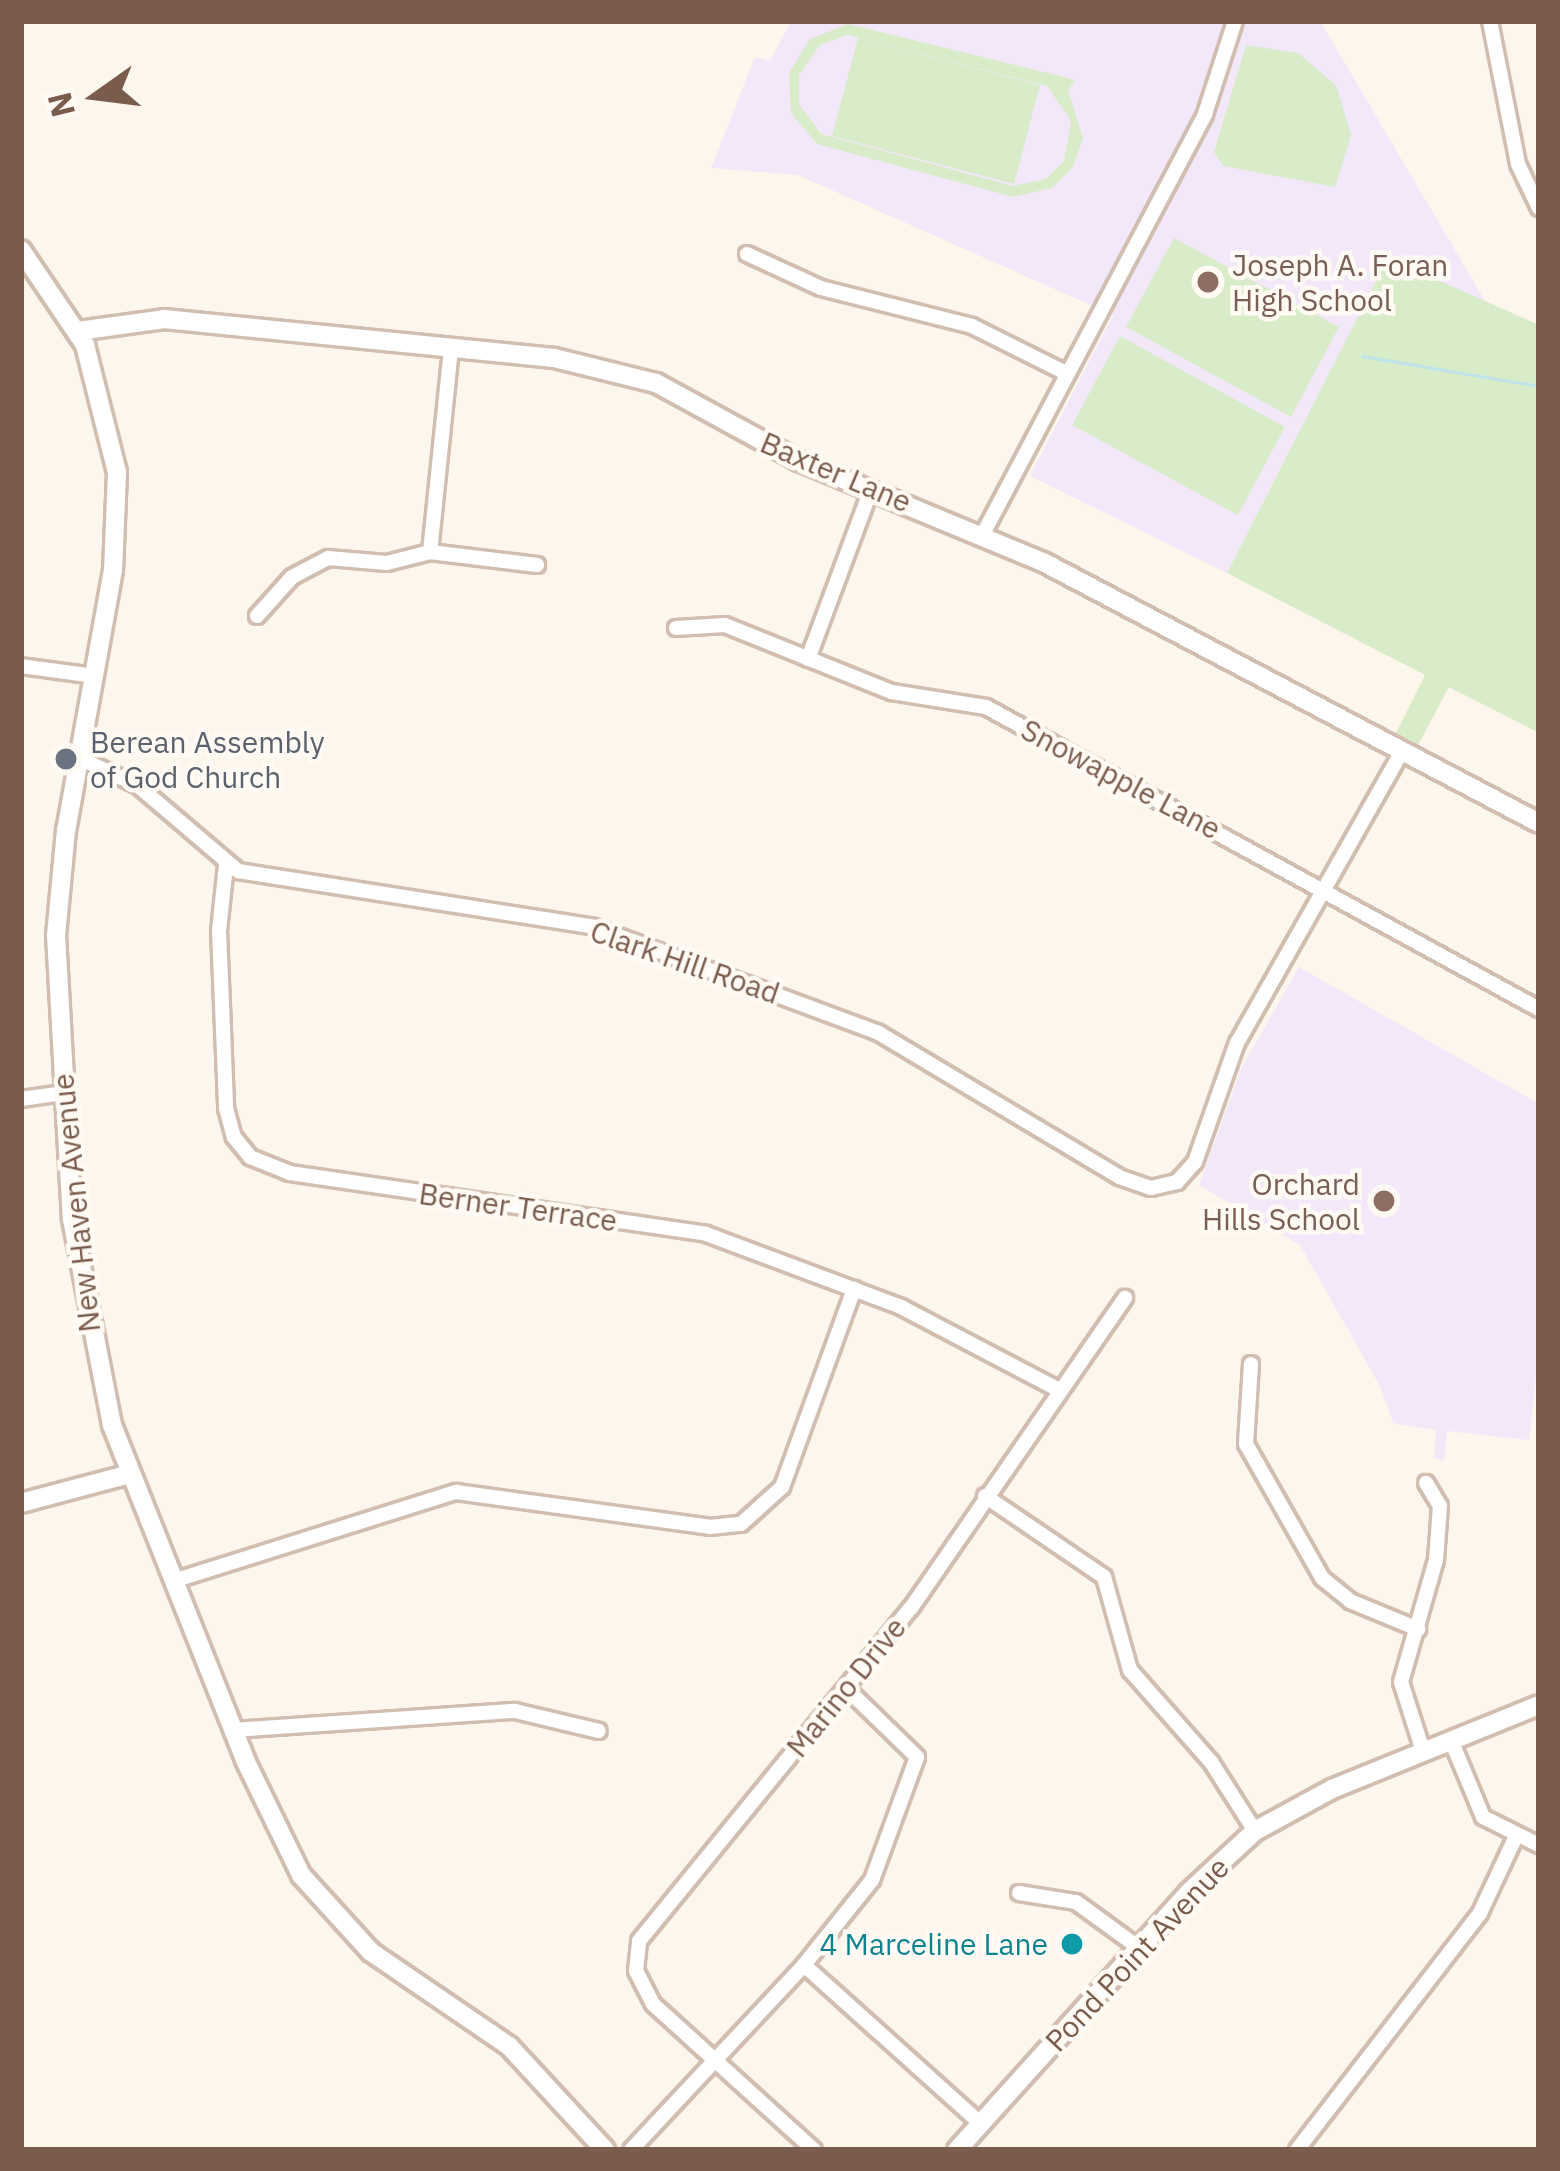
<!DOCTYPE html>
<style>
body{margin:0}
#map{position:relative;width:1560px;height:2171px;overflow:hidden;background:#fdf6ec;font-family:"IBM Plex Sans",sans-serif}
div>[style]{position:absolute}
.education>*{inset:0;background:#f3e8fa}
.green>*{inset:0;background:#d8ecc9}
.stream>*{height:3px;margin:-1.5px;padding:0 1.5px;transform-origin:1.5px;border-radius:1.5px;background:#bfe3e8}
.roads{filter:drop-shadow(3px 0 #d1beb0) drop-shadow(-3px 0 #d1beb0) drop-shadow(0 3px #d1beb0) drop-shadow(0 -3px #d1beb0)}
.street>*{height:14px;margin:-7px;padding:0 7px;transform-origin:7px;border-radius:7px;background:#fff}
.secondary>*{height:18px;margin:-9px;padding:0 9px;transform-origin:9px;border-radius:9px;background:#fff}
.dots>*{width:33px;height:33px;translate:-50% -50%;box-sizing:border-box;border:6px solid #fffaf3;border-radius:50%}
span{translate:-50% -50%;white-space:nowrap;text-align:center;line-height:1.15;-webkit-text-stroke:9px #fffaf3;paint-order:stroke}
.education-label{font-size:30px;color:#785e54}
.left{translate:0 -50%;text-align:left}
.right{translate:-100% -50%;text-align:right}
.street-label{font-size:30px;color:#7a5c4d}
.worship-label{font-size:30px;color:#5b616d}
.culture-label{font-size:30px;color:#0d838f}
.frame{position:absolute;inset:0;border:24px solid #7a5c4d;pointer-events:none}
.north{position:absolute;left:36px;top:36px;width:120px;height:120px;-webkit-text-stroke:9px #fffaf3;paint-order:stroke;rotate:256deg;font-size:33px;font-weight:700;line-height:48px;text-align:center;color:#7a5c4d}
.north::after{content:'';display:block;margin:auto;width:42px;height:54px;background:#7a5c4d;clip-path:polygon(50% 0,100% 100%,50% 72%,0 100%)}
</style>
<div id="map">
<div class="education">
<i style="clip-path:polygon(791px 21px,1320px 21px,1488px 306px,1388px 259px,1227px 573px,1030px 476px,1113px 315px,798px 175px,711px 168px,755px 57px,770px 61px)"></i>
<i style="clip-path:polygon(1299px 967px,1539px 1104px,1539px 1349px,1529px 1440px,1447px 1431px,1444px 1461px,1434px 1458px,1436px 1430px,1393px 1423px,1381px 1388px,1300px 1245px,1199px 1185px,1241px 1069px)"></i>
</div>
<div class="green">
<i style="clip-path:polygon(evenodd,848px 24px,1076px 80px,1068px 90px,1083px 138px,1073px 167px,1052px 188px,1013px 197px,817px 144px,791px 113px,789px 73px,810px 39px,848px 24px,847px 35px,1047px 86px,1071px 121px,1064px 161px,1046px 179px,1013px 186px,821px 134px,799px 104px,799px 75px,820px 45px,847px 35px)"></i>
<i style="clip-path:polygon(858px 38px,1040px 85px,1014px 184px,832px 136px)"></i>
<i style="clip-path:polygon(1246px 45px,1298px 53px,1336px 85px,1351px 135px,1335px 187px,1223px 166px,1214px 152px)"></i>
<i style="clip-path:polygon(1174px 238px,1339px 327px,1291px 417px,1126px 327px)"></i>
<i style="clip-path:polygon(1388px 258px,1539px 325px,1539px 733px,1449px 687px,1418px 745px,1396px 733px,1425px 675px,1227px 573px)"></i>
<i style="clip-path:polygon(1120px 336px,1285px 427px,1238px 515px,1072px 425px)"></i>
</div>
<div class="stream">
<i style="left:1362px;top:356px;width:180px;rotate:9.6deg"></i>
</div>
<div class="roads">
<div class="street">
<i style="left:1490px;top:21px;width:146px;rotate:78.9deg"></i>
<i style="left:1518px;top:164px;width:49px;rotate:64.5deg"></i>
<i style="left:747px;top:254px;width:81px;rotate:24.7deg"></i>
<i style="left:821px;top:288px;width:156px;rotate:14.1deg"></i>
<i style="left:972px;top:326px;width:105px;rotate:26.6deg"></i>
<i style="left:984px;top:532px;width:473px;rotate:-62.1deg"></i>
<i style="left:1205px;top:114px;width:98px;rotate:-72.1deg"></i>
<i style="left:430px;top:552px;width:205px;rotate:-84.1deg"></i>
<i style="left:257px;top:616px;width:52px;rotate:-48.1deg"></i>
<i style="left:292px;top:577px;width:41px;rotate:-27.8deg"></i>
<i style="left:328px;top:558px;width:59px;rotate:4.8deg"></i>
<i style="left:387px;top:563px;width:44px;rotate:-14.3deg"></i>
<i style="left:430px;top:552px;width:108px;rotate:6.9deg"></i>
<i style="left:676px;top:628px;width:49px;rotate:-3.5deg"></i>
<i style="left:725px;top:625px;width:180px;rotate:21.9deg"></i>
<i style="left:892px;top:692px;width:95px;rotate:9.1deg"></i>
<i style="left:986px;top:707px;width:630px;rotate:28.64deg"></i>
<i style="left:808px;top:659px;width:180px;rotate:-69.6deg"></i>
<i style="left:21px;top:666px;width:75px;rotate:7.7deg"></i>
<i style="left:79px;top:758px;width:64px;rotate:25deg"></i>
<i style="left:137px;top:785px;width:133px;rotate:40.4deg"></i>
<i style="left:238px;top:871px;width:360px;rotate:8.9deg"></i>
<i style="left:594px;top:927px;width:302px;rotate:20.4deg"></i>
<i style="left:877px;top:1032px;width:282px;rotate:30.9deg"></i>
<i style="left:1119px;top:1177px;width:34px;rotate:19deg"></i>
<i style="left:1151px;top:1188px;width:27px;rotate:-13deg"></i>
<i style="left:1177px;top:1182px;width:27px;rotate:-48deg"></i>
<i style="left:1195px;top:1162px;width:126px;rotate:-70.6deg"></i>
<i style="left:1237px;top:1043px;width:335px;rotate:-60.5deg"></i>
<i style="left:226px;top:865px;width:65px;rotate:96.1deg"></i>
<i style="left:219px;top:930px;width:178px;rotate:87.7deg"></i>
<i style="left:226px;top:1108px;width:30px;rotate:75deg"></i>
<i style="left:234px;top:1137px;width:26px;rotate:51deg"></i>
<i style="left:250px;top:1157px;width:43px;rotate:21.8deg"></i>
<i style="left:290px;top:1173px;width:420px;rotate:8.3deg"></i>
<i style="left:706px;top:1234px;width:208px;rotate:20.5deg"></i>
<i style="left:901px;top:1307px;width:176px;rotate:27.7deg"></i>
<i style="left:21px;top:1099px;width:42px;rotate:-8.1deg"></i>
<i style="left:1251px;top:1364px;width:80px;rotate:93.6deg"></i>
<i style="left:1246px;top:1444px;width:154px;rotate:60.4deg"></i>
<i style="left:1322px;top:1578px;width:36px;rotate:39deg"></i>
<i style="left:1350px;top:1601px;width:74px;rotate:22.4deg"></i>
<i style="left:985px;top:1496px;width:144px;rotate:34.2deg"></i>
<i style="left:1104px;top:1577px;width:97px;rotate:74.4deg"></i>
<i style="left:1130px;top:1670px;width:123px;rotate:48.6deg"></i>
<i style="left:1211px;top:1762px;width:82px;rotate:57.5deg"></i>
<i style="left:173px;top:1581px;width:297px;rotate:-17.5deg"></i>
<i style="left:456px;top:1492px;width:256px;rotate:7.8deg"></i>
<i style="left:710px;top:1527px;width:31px;rotate:-6deg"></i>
<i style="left:741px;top:1524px;width:55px;rotate:-42.1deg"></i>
<i style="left:782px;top:1487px;width:211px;rotate:-70deg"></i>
<i style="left:233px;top:1730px;width:283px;rotate:-3.9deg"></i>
<i style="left:515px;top:1711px;width:86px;rotate:13.4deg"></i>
<i style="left:1451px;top:1740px;width:83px;rotate:67.4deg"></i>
<i style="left:1483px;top:1817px;width:63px;rotate:26.6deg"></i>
<i style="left:1423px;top:1751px;width:72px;rotate:-107.7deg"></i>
<i style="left:1401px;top:1682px;width:127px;rotate:-74deg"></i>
<i style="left:1436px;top:1560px;width:54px;rotate:-85.8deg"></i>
<i style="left:1440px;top:1506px;width:27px;rotate:-121deg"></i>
<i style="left:1019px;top:1893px;width:58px;rotate:9deg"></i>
<i style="left:1076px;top:1902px;width:78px;rotate:36.1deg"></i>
<i style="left:804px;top:1965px;width:237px;rotate:41.9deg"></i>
<i style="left:631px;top:2150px;width:253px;rotate:-46.9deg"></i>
<i style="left:804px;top:1965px;width:109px;rotate:-51.3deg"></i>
<i style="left:872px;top:1880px;width:131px;rotate:-69.9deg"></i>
<i style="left:917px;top:1757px;width:98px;rotate:-135.8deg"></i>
<i style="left:814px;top:2150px;width:217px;rotate:-137.8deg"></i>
<i style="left:653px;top:2004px;width:37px;rotate:-117deg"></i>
<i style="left:636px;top:1971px;width:30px;rotate:-84deg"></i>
<i style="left:639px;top:1941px;width:430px;rotate:-50.8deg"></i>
<i style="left:911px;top:1608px;width:377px;rotate:-55.4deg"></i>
<i style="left:1297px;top:2150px;width:299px;rotate:-52.3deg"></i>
<i style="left:1480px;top:1913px;width:85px;rotate:-64.9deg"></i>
</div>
<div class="secondary">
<i style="left:21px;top:250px;width:115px;rotate:56deg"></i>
<i style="left:85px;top:345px;width:131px;rotate:75.9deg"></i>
<i style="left:117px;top:472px;width:98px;rotate:92.3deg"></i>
<i style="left:113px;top:570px;width:264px;rotate:100.2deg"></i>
<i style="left:66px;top:830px;width:105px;rotate:95.4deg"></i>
<i style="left:56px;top:935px;width:284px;rotate:86.8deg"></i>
<i style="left:72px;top:1219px;width:210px;rotate:79deg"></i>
<i style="left:112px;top:1425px;width:360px;rotate:68.3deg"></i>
<i style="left:245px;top:1760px;width:128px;rotate:64deg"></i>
<i style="left:301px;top:1875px;width:104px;rotate:47.7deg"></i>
<i style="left:371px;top:1952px;width:167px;rotate:34.3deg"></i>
<i style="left:509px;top:2046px;width:142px;rotate:47.3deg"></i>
<i style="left:78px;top:331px;width:87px;rotate:-7.9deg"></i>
<i style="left:164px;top:319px;width:392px;rotate:5.7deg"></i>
<i style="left:554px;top:358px;width:105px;rotate:13.8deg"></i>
<i style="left:656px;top:383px;width:163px;rotate:28.6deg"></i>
<i style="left:799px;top:461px;width:264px;rotate:22.5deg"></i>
<i style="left:1043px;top:562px;width:560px;rotate:27.75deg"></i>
<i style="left:21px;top:1503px;width:113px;rotate:-14.9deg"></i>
<i style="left:957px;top:2150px;width:347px;rotate:-48deg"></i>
<i style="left:1189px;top:1892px;width:90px;rotate:-42.7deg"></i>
<i style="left:1255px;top:1831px;width:88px;rotate:-28.6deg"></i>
<i style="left:1332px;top:1789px;width:223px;rotate:-22.1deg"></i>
</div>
</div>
<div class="dots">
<i style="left:1208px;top:282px;background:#8d6e63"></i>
<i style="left:66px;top:759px;background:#6b7280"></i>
<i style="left:1384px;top:1201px;background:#8d6e63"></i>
<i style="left:1072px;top:1944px;background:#0f9aa8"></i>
</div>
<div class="education-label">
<span class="left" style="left:1232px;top:282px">Joseph A. Foran<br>High School</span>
<span class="right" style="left:1360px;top:1201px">Orchard<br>Hills School</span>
</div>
<div class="street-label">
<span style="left:836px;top:472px;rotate:23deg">Baxter Lane</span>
<span style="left:1121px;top:779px;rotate:28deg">Snowapple Lane</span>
<span style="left:685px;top:962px;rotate:19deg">Clark Hill Road</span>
<span style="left:76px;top:1203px;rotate:-96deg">New Haven Avenue</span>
<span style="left:518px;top:1207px;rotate:8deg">Berner Terrace</span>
<span style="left:846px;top:1687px;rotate:-51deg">Marino Drive</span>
<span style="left:1137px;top:1954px;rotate:-47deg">Pond Point Avenue</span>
</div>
<div class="worship-label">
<span class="left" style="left:90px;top:759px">Berean Assembly<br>of God Church</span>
</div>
<div class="culture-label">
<span class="right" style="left:1048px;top:1944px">4 Marceline Lane</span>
</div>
<div class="frame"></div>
<div class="north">N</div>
</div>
